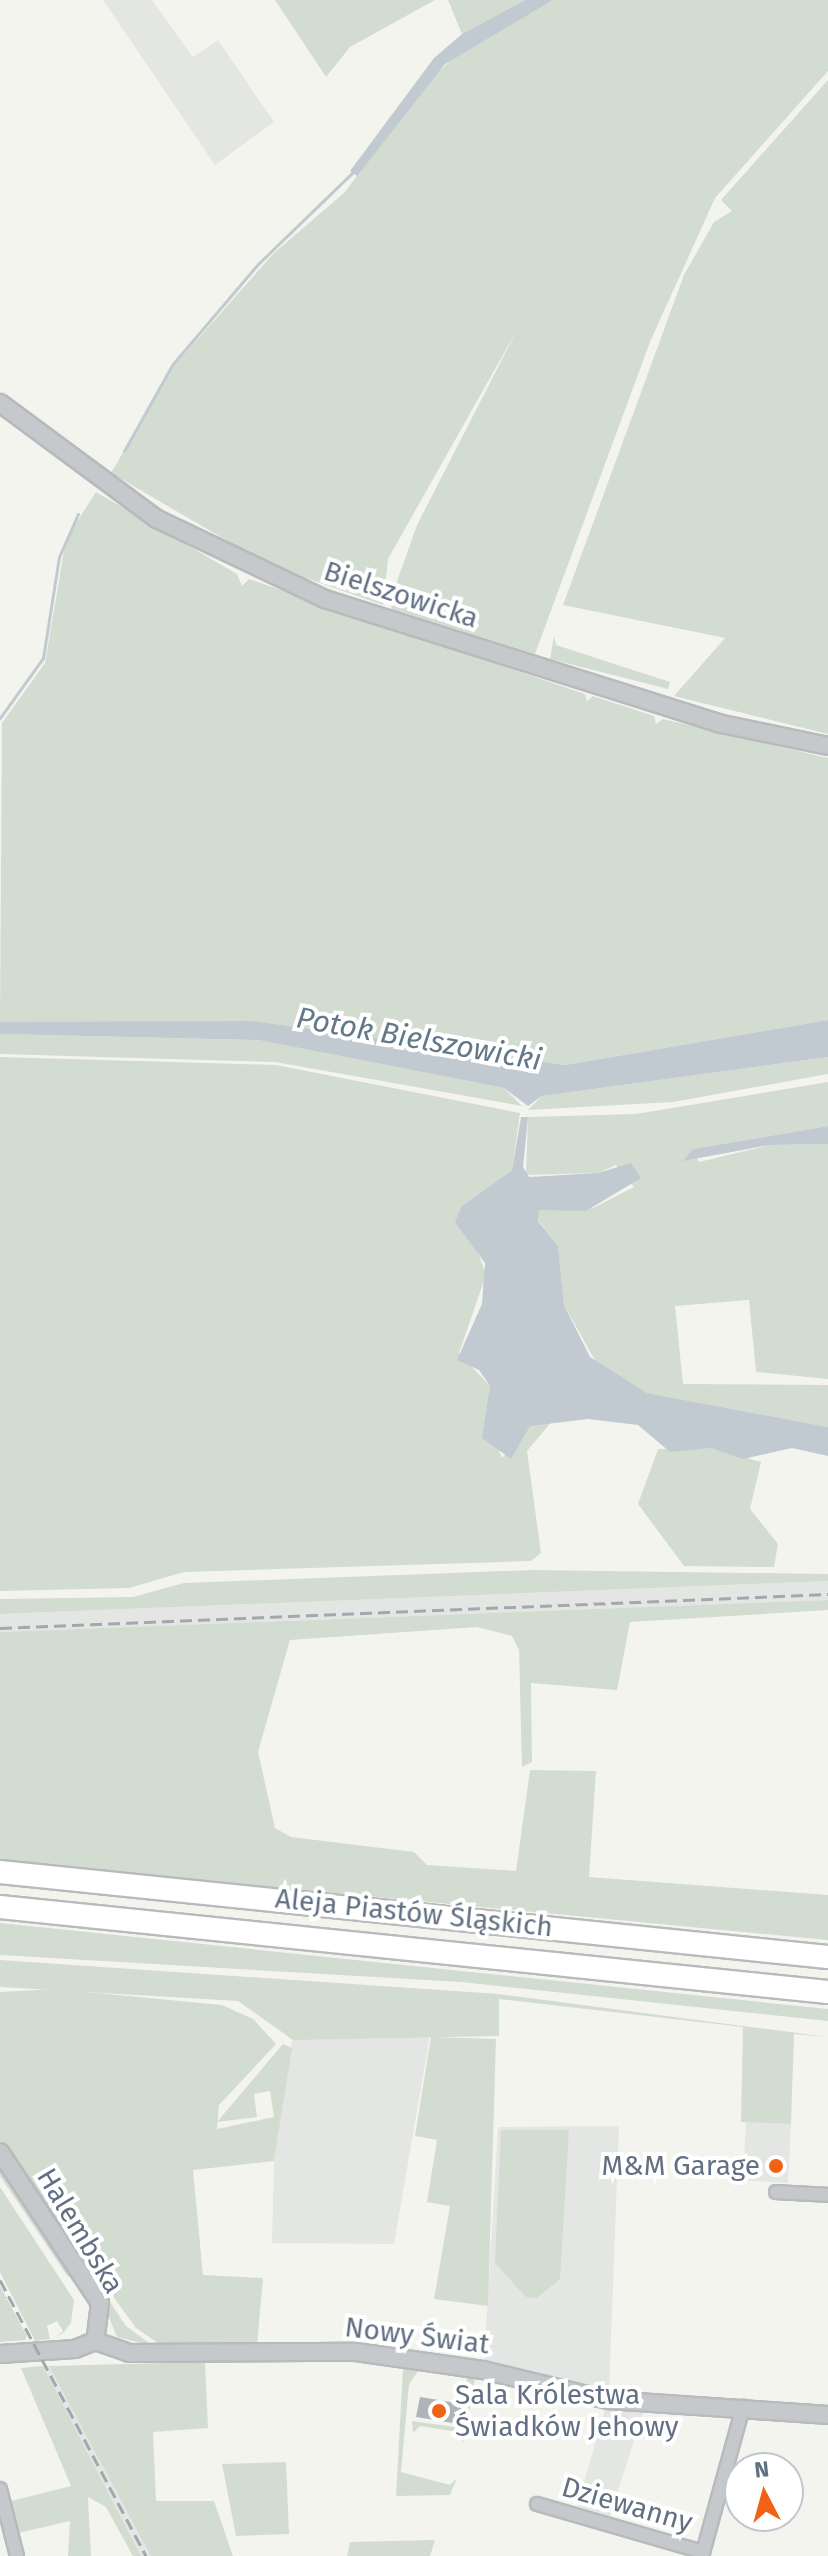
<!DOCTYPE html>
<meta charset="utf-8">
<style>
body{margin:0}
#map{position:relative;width:828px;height:2556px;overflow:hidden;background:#f4f4ef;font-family:"Fira Sans",sans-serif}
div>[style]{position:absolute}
.built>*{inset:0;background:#e4e6e3}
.green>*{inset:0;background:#d3dcd0}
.water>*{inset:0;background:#c1cad0}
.stream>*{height:3px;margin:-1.5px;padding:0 1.5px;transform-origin:1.5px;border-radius:1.5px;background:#c1cad0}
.building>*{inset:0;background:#aeb4ba}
.roads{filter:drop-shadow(2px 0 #b8babd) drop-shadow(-2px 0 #b8babd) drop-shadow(0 2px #b8babd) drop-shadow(0 -2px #b8babd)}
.minor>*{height:12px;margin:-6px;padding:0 6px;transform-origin:6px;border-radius:6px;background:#c6c9cc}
.tertiary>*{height:16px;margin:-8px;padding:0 8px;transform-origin:8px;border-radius:8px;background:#c6c9cc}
.motorway>*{height:22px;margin:-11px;padding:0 11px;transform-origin:11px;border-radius:11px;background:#fff}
.rail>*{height:3px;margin-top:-1.5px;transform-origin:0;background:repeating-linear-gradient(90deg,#a3a8af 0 12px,transparent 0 18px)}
.dots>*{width:22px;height:22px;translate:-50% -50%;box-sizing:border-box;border:4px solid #fff;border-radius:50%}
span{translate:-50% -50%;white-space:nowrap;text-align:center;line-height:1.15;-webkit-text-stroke:8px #fff;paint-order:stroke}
.street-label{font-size:28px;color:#617083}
.poi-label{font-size:28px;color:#617083}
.right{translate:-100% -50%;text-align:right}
.left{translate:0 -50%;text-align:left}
.water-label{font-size:30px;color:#617988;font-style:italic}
.north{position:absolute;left:724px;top:2452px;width:80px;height:80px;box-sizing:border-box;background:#fff;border:2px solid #c0c6cd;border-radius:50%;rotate:354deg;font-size:22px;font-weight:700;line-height:32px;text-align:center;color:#617083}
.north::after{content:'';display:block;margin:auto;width:28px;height:36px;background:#f06214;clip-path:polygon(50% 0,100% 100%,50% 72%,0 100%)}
</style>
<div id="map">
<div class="built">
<i style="clip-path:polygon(103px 0,152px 0,193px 57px,218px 40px,274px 122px,215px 165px)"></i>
<i style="clip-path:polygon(828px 1581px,828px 1600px,0 1632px,0 1614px)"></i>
<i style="clip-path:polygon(430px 2035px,394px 2244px,272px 2243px,274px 2161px,293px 2036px)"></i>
<i style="clip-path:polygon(746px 2122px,791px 2124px,788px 2183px,743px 2180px)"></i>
<i style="clip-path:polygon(619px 2126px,609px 2393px,484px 2362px,498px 2127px)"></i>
<i style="clip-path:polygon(43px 2366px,52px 2366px,152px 2556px,141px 2556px)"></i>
<i style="clip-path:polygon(605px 2410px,643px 2412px,610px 2516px,577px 2506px)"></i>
</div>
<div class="green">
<i style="clip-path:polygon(275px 0,435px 0,350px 47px,326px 77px)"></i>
<i style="clip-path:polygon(448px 0,525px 0,462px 34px)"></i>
<i style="clip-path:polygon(553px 0,828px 0,828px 71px,715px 198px,650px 342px,535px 654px,392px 609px,390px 601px,417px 525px,517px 330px,388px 559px,383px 605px,269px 565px,111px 473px,172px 368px,274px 253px,345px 192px,420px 90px,462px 49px)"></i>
<i style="clip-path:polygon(828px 80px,828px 734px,674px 696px,725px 638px,563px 605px,684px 275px,714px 222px,732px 211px,721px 200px)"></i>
<i style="clip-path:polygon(96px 492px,237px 574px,242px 586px,249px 579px,585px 694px,587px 701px,593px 696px,654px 716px,656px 724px,663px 719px,828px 758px,828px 1020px,565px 1065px,321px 1032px,0 1022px,2px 723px,45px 663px,66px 539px)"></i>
<i style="clip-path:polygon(554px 636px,556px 645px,670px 682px,668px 689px,550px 659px)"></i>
<i style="clip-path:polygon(0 1034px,258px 1040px,504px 1088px,522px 1106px,275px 1062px,0 1054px)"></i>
<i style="clip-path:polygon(0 1057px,276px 1065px,520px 1113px,512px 1170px,462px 1206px,486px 1275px,459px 1353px,490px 1386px,486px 1420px,502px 1458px,530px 1426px,553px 1420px,527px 1451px,541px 1553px,531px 1561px,184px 1572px,129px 1588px,0 1591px)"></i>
<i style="clip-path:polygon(828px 1057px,828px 1074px,673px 1102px,528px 1110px,542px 1096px)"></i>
<i style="clip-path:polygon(828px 1082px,828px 1126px,693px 1149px,699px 1162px,770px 1145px,828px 1144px,828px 1379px,756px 1372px,749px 1300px,675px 1306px,683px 1384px,828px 1385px,828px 1427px,647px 1393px,597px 1364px,564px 1305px,558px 1246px,538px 1220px,539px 1210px,593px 1208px,634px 1187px,616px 1165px,598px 1173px,526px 1175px,528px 1117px,636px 1114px)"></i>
<i style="clip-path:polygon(711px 1448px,761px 1462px,750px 1509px,778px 1544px,774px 1567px,684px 1566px,638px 1504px,658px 1449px)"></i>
<i style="clip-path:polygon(532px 1570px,828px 1574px,828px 1581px,0 1614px,0 1599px,133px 1597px,184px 1583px)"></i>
<i style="clip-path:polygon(828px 1600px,828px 1610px,630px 1622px,617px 1690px,531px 1683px,532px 1762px,522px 1767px,519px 1650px,512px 1636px,477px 1627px,290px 1640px,258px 1752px,275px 1828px,291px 1837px,414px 1852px,427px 1865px,516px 1871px,530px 1770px,596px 1771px,589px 1877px,828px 1895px,828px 1940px,0 1861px,0 1632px)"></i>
<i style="clip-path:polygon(0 1923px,828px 2009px,828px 2021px,461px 1982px,0 1955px)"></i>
<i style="clip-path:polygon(0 1960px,499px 1994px,828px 2037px,794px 2034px,791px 2124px,741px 2122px,743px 2027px,499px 1999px,499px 2036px,293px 2040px,238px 2001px,0 1987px)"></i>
<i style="clip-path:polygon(55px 1989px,222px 2005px,253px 2019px,276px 2044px,219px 2105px,217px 2129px,274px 2117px,270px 2091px,254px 2094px,257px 2117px,217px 2122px,283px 2044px,292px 2048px,274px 2161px,193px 2170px,203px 2275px,263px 2278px,257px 2345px,164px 2347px,136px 2328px,0 2141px,0 1992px)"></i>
<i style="clip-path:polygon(431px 2037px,496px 2039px,488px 2306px,434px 2299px,450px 2206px,427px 2202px,437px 2140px,415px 2136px)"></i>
<i style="clip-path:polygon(501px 2130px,569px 2130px,560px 2279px,537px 2298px,526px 2297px,495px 2263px)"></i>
<i style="clip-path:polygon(0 2162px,74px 2274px,68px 2277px,0 2176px)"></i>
<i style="clip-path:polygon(0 2187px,74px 2300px,71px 2323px,63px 2333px,56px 2337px,63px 2331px,57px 2321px,47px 2326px,50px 2339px,35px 2341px,0 2272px)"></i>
<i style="clip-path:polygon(92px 2275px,126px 2326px,153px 2346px,117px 2337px)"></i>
<i style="clip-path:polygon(0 2286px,27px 2336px,25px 2340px,0 2342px)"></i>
<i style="clip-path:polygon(205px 2362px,208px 2428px,153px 2432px,156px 2501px,214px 2501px,233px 2556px,151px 2556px,49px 2366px)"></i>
<i style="clip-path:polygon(43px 2366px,141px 2556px,133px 2556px,106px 2507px,88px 2497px,91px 2556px,68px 2556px,70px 2521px,14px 2534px,7px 2502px,71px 2486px,21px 2368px)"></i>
<i style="clip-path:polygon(403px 2369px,419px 2370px,409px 2384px,401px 2472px,450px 2485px,457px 2478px,450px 2495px,396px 2496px)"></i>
<i style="clip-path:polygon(467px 2377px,475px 2378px,464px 2442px,458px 2432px,420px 2426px,413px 2433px,412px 2421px,462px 2428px)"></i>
<i style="clip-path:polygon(286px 2462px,289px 2534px,236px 2536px,222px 2464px)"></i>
<i style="clip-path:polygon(435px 2540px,430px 2556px,347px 2556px,350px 2542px)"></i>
</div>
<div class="water">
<i style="clip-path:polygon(525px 0,553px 0,445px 64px,357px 176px,350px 171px,434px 58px,462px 34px)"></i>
<i style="clip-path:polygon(828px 1020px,828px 1057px,542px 1096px,528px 1106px,504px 1088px,258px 1040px,0 1034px,0 1022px,252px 1021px,565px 1065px)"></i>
<i style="clip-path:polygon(521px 1117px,528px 1117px,523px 1167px,529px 1177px,598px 1173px,631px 1163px,641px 1178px,586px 1211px,539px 1210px,538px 1221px,558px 1246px,564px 1305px,590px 1357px,647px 1393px,828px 1427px,828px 1456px,792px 1448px,743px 1459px,711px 1448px,670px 1452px,638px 1425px,588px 1419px,530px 1426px,511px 1459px,482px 1438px,490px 1386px,479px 1370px,457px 1360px,482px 1304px,485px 1263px,455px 1222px,462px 1206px,512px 1170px)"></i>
<i style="clip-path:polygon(828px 1126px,828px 1144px,770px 1145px,683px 1161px,693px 1149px)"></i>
</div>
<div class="stream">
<i style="left:124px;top:451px;width:98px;rotate:-60.8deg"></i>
<i style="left:172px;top:365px;width:133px;rotate:-49.6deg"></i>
<i style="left:258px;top:264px;width:135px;rotate:-44.1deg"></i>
<i style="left:0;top:718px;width:74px;rotate:-54.4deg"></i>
<i style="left:43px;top:658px;width:102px;rotate:-81deg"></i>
<i style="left:59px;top:557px;width:47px;rotate:-66.2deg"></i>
</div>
<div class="building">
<i style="clip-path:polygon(420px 2397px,463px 2404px,459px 2424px,416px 2417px)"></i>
</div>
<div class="roads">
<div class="minor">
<i style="left:776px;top:2192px;width:52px;rotate:3.3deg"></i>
<i style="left:0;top:2489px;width:69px;rotate:75.8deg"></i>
<i style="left:537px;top:2504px;width:173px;rotate:16.1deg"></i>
<i style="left:702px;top:2556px;width:155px;rotate:-74.6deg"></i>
</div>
<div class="tertiary">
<i style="left:0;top:403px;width:195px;rotate:36.5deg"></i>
<i style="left:157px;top:519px;width:186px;rotate:25.5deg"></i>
<i style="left:325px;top:599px;width:416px;rotate:17.5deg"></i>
<i style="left:722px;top:724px;width:108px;rotate:11.7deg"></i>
<i style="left:0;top:2152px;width:181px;rotate:56.5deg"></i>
<i style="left:100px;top:2303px;width:38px;rotate:97deg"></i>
<i style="left:95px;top:2341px;width:36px;rotate:19deg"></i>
<i style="left:129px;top:2353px;width:227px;rotate:-0.3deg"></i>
<i style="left:356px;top:2352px;width:128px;rotate:8.1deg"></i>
<i style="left:483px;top:2370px;width:129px;rotate:13.5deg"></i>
<i style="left:608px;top:2400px;width:221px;rotate:3.9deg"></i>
<i style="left:0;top:2354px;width:75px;rotate:-3.8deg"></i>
<i style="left:75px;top:2349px;width:22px;rotate:-22deg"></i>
</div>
<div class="motorway">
<i style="left:0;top:1872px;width:832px;rotate:5.86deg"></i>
<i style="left:0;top:1907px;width:832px;rotate:5.86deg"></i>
</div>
</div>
<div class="rail">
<i style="left:0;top:1628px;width:829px;rotate:-2.35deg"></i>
<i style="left:0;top:2280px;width:312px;rotate:62.1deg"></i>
</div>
<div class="dots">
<i style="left:776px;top:2166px;background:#f06214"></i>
<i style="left:439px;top:2411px;background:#f06214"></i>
</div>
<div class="street-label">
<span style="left:401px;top:595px;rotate:18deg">Bielszowicka</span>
<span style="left:414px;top:1913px;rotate:6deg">Aleja Piastów Śląskich</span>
<span style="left:80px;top:2231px;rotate:59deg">Halembska</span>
<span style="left:417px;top:2336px;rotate:7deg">Nowy Świat</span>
<span style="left:627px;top:2505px;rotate:16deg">Dziewanny</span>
</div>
<div class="poi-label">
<span class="right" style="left:760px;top:2166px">M&amp;M Garage</span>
<span class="left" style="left:455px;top:2411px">Sala Królestwa<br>Świadków Jehowy</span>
</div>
<div class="water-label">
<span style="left:419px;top:1039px;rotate:10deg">Potok Bielszowicki</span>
</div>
<div class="north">N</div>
</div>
